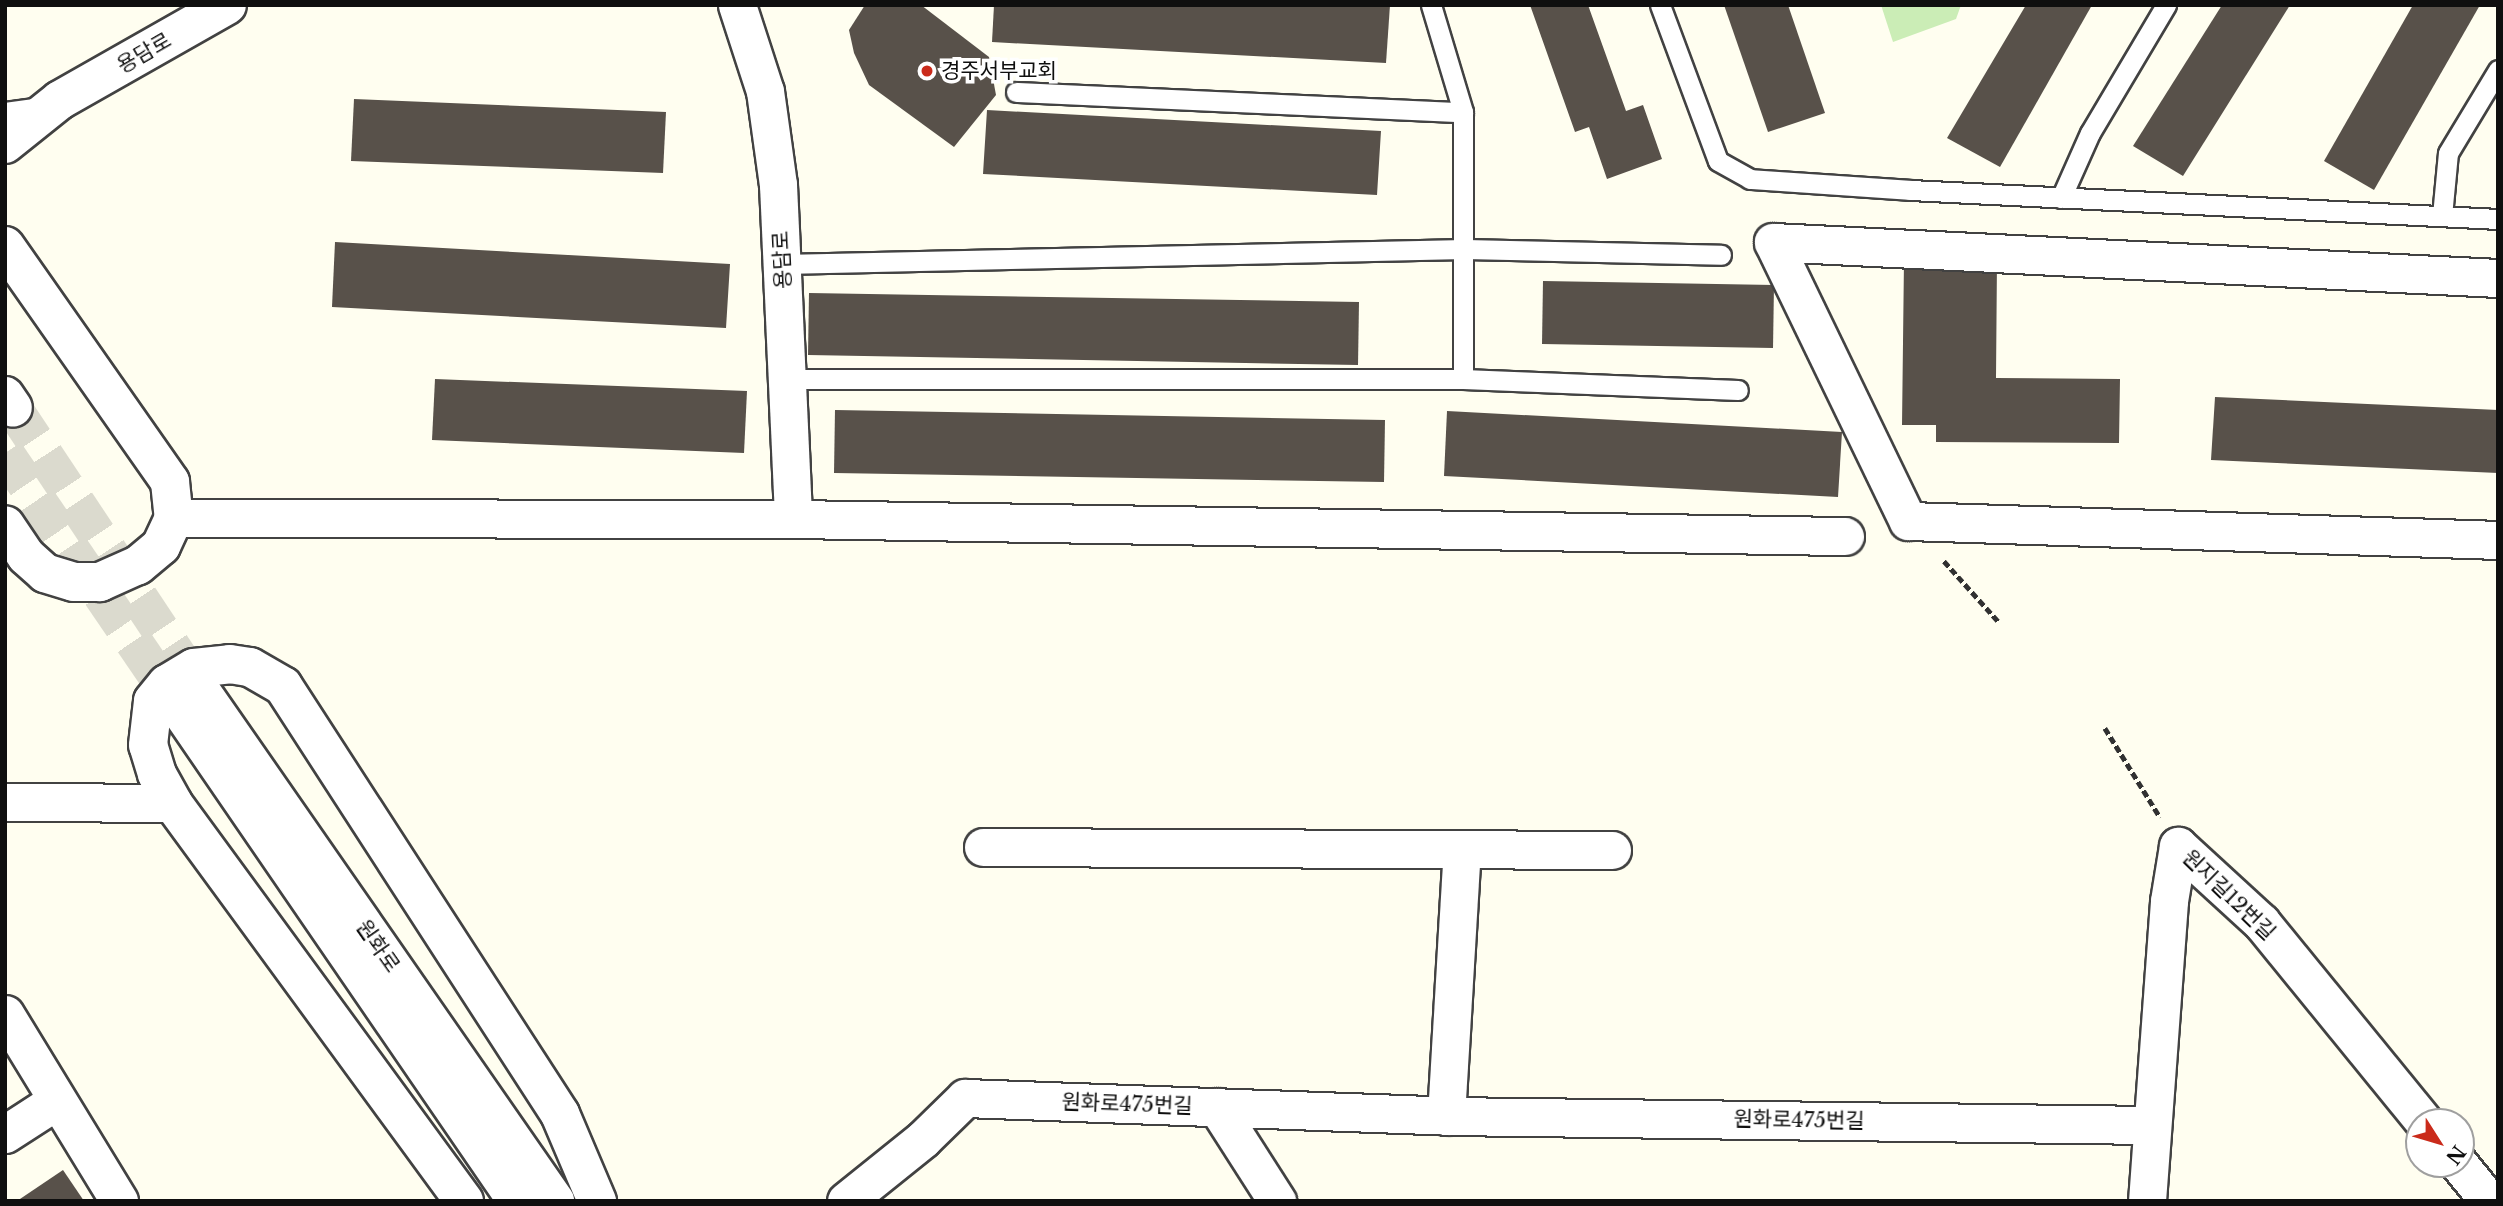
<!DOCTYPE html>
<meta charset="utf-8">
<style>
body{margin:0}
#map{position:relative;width:2503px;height:1206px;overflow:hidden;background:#fffef0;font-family:"Libre Baskerville","Noto Sans KR",serif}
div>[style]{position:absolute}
.green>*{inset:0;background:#cbedb6}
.building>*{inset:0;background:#58514a}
.tertiary-tunnel>*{height:38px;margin-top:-19px;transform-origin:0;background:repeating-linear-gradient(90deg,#dbdace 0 38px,transparent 0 57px)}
.path>*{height:4.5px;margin-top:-2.25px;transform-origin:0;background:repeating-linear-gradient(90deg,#313131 0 7px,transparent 0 10.5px)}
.roads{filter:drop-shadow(2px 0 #424242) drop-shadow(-2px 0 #424242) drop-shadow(0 2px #424242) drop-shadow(0 -2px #424242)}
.service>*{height:19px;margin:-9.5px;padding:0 9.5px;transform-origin:9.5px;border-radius:9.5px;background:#fff}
.minor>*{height:37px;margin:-18.5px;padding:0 18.5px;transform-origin:18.5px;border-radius:18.5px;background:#fff}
.tertiary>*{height:38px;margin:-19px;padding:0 19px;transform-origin:19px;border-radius:19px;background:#fff}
.dots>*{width:19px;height:19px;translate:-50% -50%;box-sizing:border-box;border:4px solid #fff;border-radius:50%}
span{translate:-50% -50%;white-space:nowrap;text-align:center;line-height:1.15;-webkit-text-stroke:7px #fff;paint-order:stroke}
.street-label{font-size:21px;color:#0f0f0f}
.poi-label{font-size:21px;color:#0f0f0f}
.left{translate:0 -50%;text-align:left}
.frame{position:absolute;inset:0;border:7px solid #0f0f0f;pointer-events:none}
.north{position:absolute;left:2405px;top:1108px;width:70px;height:70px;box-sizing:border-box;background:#fff;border:2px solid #9f9f9f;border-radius:50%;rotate:127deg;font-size:19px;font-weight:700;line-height:28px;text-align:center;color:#0f0f0f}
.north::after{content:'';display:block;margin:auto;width:24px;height:32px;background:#ca2b1b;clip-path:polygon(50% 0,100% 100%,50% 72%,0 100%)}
</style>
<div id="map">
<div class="green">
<i style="clip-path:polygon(1881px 5px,1961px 5px,1956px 19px,1893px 42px)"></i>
</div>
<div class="building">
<i style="clip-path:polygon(865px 5px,921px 5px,989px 57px,996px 95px,954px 147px,869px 85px,854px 53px,849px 30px)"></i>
<i style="clip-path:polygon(994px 5px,1390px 5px,1386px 63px,992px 42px)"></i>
<i style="clip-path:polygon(1530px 5px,1588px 5px,1626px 111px,1643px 105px,1662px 159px,1607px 179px,1589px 127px,1575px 132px)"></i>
<i style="clip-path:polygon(1724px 5px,1788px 5px,1825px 113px,1768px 132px)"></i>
<i style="clip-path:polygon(2026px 5px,2092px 5px,2000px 167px,1947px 138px)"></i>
<i style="clip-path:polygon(2222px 5px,2290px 5px,2183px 176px,2133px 146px)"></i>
<i style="clip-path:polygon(2413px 5px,2480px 5px,2374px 190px,2324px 161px)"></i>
<i style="clip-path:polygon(354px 99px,666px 112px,663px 173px,351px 161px)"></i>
<i style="clip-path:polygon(987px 110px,1381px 131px,1377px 195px,983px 174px)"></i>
<i style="clip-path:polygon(335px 242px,730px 264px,726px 328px,332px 307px)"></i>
<i style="clip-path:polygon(1904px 259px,1997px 260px,1996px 378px,2120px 379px,2119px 443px,1936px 442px,1936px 425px,1902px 425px)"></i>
<i style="clip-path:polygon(1543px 281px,1774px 285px,1773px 348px,1542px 344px)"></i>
<i style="clip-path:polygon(809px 293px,1359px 302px,1358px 365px,808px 355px)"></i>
<i style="clip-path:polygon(435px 379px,747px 391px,744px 453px,432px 440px)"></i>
<i style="clip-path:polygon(2215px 397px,2498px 410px,2498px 473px,2211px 460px)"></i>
<i style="clip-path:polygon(835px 410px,1385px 420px,1384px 482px,834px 473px)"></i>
<i style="clip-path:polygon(1447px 411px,1842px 432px,1838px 497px,1444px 476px)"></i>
<i style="clip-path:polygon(63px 1170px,84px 1201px,17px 1201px)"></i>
</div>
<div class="tertiary-tunnel">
<i style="left:13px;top:408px;width:340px;rotate:56.4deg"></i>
<i style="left:5px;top:453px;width:307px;rotate:55.7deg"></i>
</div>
<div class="path">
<i style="left:1944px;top:561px;width:81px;rotate:48deg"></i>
<i style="left:2105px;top:728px;width:105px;rotate:58.3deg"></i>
</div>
<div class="roads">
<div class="service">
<i style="left:1431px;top:5px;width:112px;rotate:73.3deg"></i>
<i style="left:1463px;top:112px;width:267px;rotate:90deg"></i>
<i style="left:1660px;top:5px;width:166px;rotate:69.6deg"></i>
<i style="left:1718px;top:161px;width:37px;rotate:29deg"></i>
<i style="left:1750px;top:179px;width:160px;rotate:3.9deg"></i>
<i style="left:1910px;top:190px;width:589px;rotate:2.82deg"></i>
<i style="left:1016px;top:92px;width:447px;rotate:2.6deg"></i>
<i style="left:5px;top:112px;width:35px;rotate:-8deg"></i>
<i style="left:2061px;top:198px;width:71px;rotate:-66deg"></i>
<i style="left:2090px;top:133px;width:149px;rotate:-59.3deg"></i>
<i style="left:2442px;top:216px;width:63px;rotate:-84.6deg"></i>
<i style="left:2448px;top:153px;width:97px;rotate:-58.9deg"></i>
<i style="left:782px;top:264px;width:683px;rotate:-1.26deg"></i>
<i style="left:1465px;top:249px;width:256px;rotate:1.3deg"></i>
<i style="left:787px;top:379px;width:676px"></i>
<i style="left:1463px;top:379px;width:275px;rotate:2.3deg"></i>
</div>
<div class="minor">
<i style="left:737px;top:5px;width:90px;rotate:72deg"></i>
<i style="left:765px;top:91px;width:95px;rotate:82.1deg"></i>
<i style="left:778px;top:185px;width:334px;rotate:87.4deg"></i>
<i style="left:2498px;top:278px;width:726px;rotate:-177.16deg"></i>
<i style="left:1773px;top:242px;width:310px;rotate:64.2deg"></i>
<i style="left:1908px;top:521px;width:590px;rotate:1.84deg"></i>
<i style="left:174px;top:518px;width:619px;rotate:0.09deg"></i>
<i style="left:793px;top:519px;width:1052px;rotate:0.93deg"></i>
<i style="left:5px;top:802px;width:168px;rotate:0.3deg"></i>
<i style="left:983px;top:847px;width:629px;rotate:0.27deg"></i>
<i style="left:5px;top:1014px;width:219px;rotate:58.6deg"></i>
<i style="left:1217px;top:1107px;width:112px;rotate:57.4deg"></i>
<i style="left:1446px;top:1116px;width:267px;rotate:-86.6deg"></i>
<i style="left:5px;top:1134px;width:61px;rotate:-32.9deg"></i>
<i style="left:2459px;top:1164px;width:48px;rotate:51deg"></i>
<i style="left:846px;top:1201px;width:99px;rotate:-38.8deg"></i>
<i style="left:923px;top:1139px;width:59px;rotate:-44.3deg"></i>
<i style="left:965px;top:1098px;width:481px;rotate:2.1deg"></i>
<i style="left:1446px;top:1116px;width:706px;rotate:0.73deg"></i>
<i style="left:2147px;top:1201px;width:301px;rotate:-85.8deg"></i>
<i style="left:2169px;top:901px;width:56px;rotate:-80.7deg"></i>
<i style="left:2178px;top:846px;width:113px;rotate:42.5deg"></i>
<i style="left:2261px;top:922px;width:258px;rotate:50.8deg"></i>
</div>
<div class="tertiary">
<i style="left:5px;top:144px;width:70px;rotate:-38.7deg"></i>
<i style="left:60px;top:100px;width:192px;rotate:-29.6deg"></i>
<i style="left:5px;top:246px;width:288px;rotate:55deg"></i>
<i style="left:170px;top:482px;width:36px;rotate:84deg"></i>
<i style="left:174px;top:518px;width:31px;rotate:115deg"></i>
<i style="left:161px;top:546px;width:30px;rotate:140deg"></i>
<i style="left:138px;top:565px;width:42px;rotate:155.9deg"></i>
<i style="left:100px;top:582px;width:26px;rotate:180deg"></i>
<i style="left:74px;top:582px;width:30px;rotate:-163deg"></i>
<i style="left:45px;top:573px;width:25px;rotate:-138deg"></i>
<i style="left:26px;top:556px;width:37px;rotate:-124deg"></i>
<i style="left:5px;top:396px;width:14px;rotate:56deg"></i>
<i style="left:201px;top:691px;width:621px;rotate:55.23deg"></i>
<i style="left:178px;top:707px;width:599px;rotate:55.54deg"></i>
<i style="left:464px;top:1201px;width:493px;rotate:-126.2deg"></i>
<i style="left:173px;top:803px;width:33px;rotate:-119deg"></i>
<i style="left:157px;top:774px;width:30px;rotate:-107deg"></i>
<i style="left:148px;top:745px;width:44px;rotate:-83.5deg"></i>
<i style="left:153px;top:701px;width:22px;rotate:-51deg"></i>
<i style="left:167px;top:684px;width:31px;rotate:-31deg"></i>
<i style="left:194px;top:668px;width:36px;rotate:-6deg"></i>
<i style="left:230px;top:664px;width:20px;rotate:9deg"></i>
<i style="left:250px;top:667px;width:38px;rotate:30deg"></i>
<i style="left:283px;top:686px;width:510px;rotate:57.09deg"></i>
<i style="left:560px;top:1114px;width:95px;rotate:67deg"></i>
</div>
</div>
<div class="dots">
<i style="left:927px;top:71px;background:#ca2b1b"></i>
</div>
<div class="street-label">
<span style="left:144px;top:53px;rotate:-30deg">용담로</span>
<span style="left:782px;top:260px;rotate:-93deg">용담로</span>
<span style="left:2229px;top:895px;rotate:44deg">원지길12번길</span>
<span style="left:378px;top:946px;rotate:55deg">원화로</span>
<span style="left:1127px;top:1104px;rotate:2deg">원화로475번길</span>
<span style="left:1799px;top:1120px;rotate:1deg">원화로475번길</span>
</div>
<div class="poi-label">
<span class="left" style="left:941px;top:71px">경주서부교회</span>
</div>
<div class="frame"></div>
<div class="north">N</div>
</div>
